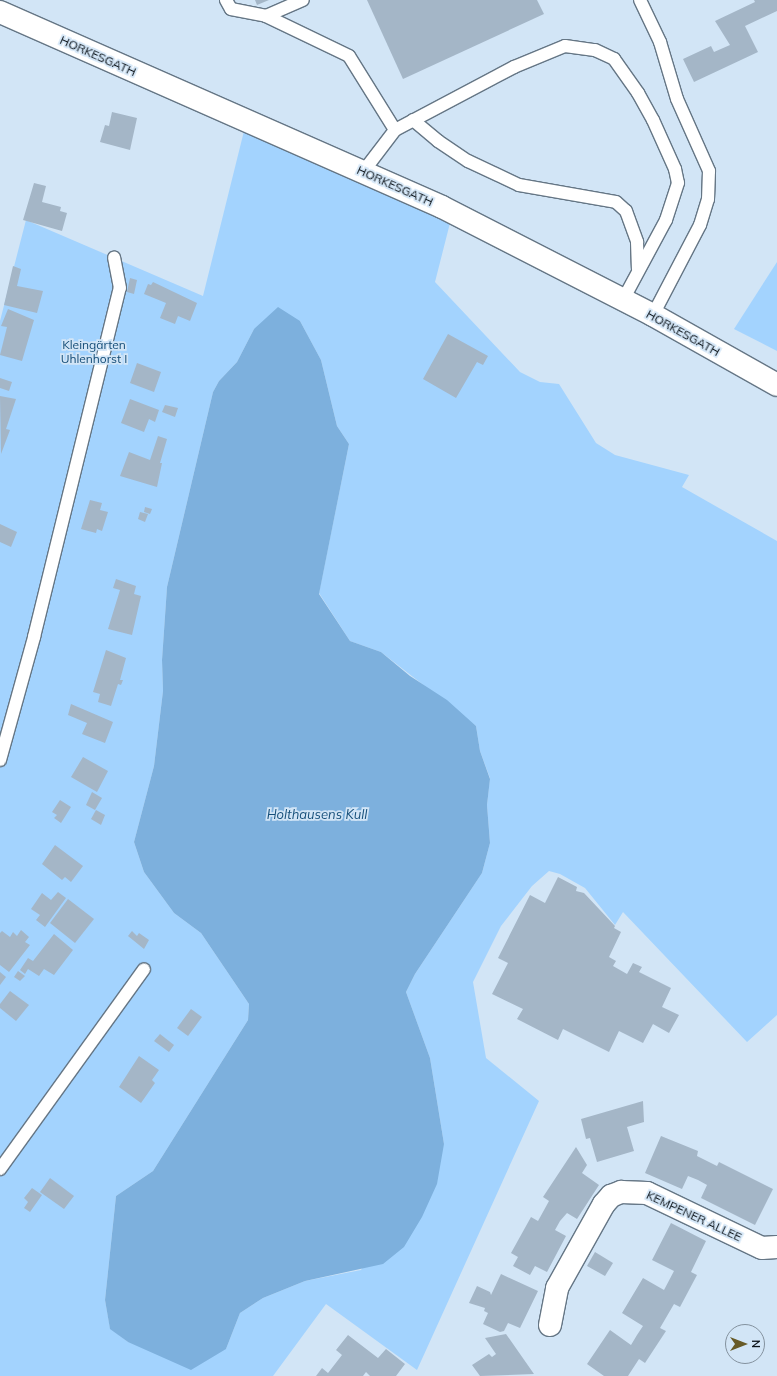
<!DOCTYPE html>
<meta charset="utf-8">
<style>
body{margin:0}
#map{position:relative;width:777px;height:1376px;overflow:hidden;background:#d2e5f6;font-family:Mulish,sans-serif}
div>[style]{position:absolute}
.green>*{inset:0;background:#a3d3fe}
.water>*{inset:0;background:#7db0dd}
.building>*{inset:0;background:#a4b6c7}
.roads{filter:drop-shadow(1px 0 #657685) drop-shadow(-1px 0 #657685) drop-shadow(0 1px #657685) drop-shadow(0 -1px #657685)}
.lane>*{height:12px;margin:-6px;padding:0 6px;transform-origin:6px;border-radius:6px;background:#fff}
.street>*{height:22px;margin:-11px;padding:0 11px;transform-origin:11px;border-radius:11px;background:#fff}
span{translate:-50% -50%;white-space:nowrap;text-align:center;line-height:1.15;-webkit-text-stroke:3.5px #d2e5f6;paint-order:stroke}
.street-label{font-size:12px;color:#0d141a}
.park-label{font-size:12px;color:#134c77}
.water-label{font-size:13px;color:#164f7a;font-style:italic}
.north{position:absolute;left:725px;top:1324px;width:40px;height:40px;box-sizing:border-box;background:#d2e5f6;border:1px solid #83919e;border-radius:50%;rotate:90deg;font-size:11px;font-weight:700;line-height:16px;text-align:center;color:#0d141a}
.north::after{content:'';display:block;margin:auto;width:14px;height:18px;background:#675a27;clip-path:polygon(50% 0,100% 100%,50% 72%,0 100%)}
</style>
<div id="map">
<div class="green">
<i style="clip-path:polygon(evenodd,244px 131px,450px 223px,435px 282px,520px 372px,540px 382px,559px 384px,596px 443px,615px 455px,689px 475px,682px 487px,777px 541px,777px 1015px,747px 1042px,623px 912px,615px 925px,585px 888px,560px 874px,549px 871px,532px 886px,501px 926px,473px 982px,486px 1058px,539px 1101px,417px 1370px,326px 1304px,273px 1376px,0 1376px,0 321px,26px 220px,203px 296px,244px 131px,300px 321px,321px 360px,337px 426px,349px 444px,319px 593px,350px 641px,381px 652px,476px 726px,480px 751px,490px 778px,487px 805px,490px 843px,482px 873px,415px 974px,406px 992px,430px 1058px,444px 1144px,361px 1270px,305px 1281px,263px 1298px,240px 1313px,226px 1349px,128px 1342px,110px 1328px,105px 1300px,116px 1196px,153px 1171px,248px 1020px,249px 1004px,201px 933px,174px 913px,144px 872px,134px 842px,154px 766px,163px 691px,162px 660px,167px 587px,213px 392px,219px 381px,237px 362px,254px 329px,300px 321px)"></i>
<i style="clip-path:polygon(777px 262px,777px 351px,734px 329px)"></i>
</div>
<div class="water">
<i style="clip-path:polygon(278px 307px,300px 321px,321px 360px,337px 426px,349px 444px,319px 594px,350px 641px,381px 652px,410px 676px,447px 700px,476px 726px,480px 751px,490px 779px,487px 805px,490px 843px,482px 873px,415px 974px,406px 992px,430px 1058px,444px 1144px,437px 1184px,422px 1217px,404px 1247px,383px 1264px,305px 1281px,263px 1298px,240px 1313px,226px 1349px,191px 1370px,128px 1342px,110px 1329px,105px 1300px,116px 1196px,153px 1171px,248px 1020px,249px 1004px,201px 933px,174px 913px,144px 872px,134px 842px,154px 766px,163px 691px,162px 660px,167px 587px,213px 392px,219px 381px,237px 362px,254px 329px)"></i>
</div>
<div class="building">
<i style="clip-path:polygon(255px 0,269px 0,257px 5px)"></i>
<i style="clip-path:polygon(367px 0,537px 0,544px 14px,403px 79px)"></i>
<i style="clip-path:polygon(754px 0,777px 0,777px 11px,745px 26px,758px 52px,694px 82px,683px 59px,711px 46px,714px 52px,730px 45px,715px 21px,755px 2px)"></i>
<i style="clip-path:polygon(112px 112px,137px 118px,130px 150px,100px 142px,105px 125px,109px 126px)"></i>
<i style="clip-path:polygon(34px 183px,46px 186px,42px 202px,61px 207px,60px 211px,67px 213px,62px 231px,23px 220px)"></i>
<i style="clip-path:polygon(13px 266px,21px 269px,17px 286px,43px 291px,37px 313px,4px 305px)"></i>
<i style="clip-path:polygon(130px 278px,137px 280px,134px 294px,127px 292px)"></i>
<i style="clip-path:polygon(153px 282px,197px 303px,190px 321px,178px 316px,175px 324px,160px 318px,166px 303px,144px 294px,148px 284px,151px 285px)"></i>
<i style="clip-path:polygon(8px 309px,34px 320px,22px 361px,0 355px,7px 327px,1px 326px)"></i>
<i style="clip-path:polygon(448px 334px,488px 356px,483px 365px,477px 362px,456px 398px,423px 379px)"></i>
<i style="clip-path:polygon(137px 363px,161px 372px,154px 392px,130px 383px)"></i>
<i style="clip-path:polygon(0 378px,12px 382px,9px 391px,0 388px)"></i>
<i style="clip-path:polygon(0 396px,16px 399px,6px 429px,10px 430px,1px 454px)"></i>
<i style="clip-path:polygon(130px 399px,159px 410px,155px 422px,149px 419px,144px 432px,121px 423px)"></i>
<i style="clip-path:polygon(165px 405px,178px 408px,175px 417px,162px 412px)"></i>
<i style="clip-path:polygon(158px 436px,167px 439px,160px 463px,162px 463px,157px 487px,120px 476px,129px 452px,150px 460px)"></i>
<i style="clip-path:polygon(90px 500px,102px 503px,100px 510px,108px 512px,102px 531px,97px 529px,96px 533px,81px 529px)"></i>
<i style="clip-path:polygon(145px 507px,152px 509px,150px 514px,144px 512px)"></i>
<i style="clip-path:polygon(140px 512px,148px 514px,145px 522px,138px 519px)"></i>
<i style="clip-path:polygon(0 524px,17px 532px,11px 547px,0 542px)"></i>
<i style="clip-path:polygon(116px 579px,136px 586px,134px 594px,141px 596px,132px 635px,108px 629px,120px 590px,113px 588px)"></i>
<i style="clip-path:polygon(106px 650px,126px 658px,120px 680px,123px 680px,121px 685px,118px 684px,111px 706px,98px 702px,100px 694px,93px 692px)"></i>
<i style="clip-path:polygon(71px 704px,113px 722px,105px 743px,82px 734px,87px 723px,68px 715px)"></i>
<i style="clip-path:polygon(83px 757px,108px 771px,97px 792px,71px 777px)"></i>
<i style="clip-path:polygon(92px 792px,102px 798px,95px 810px,86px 805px)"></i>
<i style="clip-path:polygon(60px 800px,71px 807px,61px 823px,54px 818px,57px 815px,52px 812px)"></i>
<i style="clip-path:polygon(96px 810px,105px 815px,101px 825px,91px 819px)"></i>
<i style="clip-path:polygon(55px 845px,83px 866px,71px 882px,65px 877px,62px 880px,42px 864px)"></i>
<i style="clip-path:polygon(558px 877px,577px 887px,576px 891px,584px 893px,615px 926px,614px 928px,621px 932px,609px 957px,616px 961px,613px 966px,627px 974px,633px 963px,642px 967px,639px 972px,671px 988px,662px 1007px,679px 1015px,669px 1033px,653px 1024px,643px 1043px,619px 1031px,609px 1052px,563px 1029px,558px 1040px,517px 1019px,523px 1009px,492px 994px,508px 963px,498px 958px,530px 895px,545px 903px)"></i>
<i style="clip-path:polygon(58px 892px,66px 898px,45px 927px,36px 920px,40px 915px,31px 909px,42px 893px,51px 900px)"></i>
<i style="clip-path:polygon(68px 899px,94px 919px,75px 943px,50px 923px)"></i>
<i style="clip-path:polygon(21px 930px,29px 937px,25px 942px,30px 945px,9px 972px,0 965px,0 933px,2px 931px,10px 937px,13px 932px,17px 936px)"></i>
<i style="clip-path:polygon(132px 931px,137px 936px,139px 933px,149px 940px,144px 949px,128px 936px)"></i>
<i style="clip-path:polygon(54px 934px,73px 950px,54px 975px,44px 969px,39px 976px,28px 969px,25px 974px,20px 970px,28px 958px,33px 961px)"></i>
<i style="clip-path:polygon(18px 971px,25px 976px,20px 981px,14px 977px)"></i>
<i style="clip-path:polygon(0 972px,6px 977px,0 985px)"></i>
<i style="clip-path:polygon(10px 991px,29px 1005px,16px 1021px,0 1008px,0 1004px)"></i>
<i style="clip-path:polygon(191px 1009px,202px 1017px,188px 1036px,177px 1028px)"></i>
<i style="clip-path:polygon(160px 1034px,174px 1045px,169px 1052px,154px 1041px)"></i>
<i style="clip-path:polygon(139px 1056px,159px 1070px,152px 1080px,155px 1083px,141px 1103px,119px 1087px)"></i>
<i style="clip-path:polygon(643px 1101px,644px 1122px,627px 1127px,634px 1151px,597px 1162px,590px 1138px,586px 1139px,581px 1119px)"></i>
<i style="clip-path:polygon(661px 1136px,698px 1151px,697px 1156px,717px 1166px,719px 1162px,773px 1189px,755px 1225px,701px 1198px,707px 1185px,698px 1180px,688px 1176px,682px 1189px,645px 1173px)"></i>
<i style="clip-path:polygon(576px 1147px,587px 1165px,582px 1173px,599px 1185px,577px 1219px,567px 1213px,560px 1221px,555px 1230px,566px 1236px,547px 1272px,535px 1266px,530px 1275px,513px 1266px,518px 1257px,511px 1253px,531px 1217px,538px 1221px,549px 1201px,543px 1197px)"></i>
<i style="clip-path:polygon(50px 1178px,74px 1196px,64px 1209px,40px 1192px)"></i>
<i style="clip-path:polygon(32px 1188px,42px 1195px,30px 1212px,24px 1208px,28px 1202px,24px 1198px)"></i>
<i style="clip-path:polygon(671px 1223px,706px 1241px,691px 1272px,697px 1275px,680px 1307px,674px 1304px,660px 1328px,666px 1331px,645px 1363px,639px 1359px,628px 1376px,604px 1376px,587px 1364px,610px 1330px,631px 1345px,637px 1335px,643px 1326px,622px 1313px,643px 1278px,664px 1290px,674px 1271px,652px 1260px)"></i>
<i style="clip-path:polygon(595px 1252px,613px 1263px,605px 1276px,587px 1266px)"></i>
<i style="clip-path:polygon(501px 1274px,538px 1291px,520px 1328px,508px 1323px,504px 1331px,500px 1332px,483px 1324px,488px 1313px,484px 1311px,485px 1308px,469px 1303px,477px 1286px,490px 1292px,491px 1295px)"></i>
<i style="clip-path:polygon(506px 1334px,534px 1374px,480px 1376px,472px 1365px,489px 1354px,492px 1357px,496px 1354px,485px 1338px)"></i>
<i style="clip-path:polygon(348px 1335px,378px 1358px,386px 1349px,405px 1364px,396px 1376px,370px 1376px,366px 1372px,363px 1376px,316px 1376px,322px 1368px,328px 1373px,342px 1355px,336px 1350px)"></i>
</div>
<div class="roads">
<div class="lane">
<i style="left:226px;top:0;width:10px;rotate:61deg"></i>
<i style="left:231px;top:9px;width:36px;rotate:11deg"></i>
<i style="left:266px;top:16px;width:40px;rotate:-23.4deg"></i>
<i style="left:640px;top:0;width:47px;rotate:64.5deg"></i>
<i style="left:660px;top:42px;width:59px;rotate:73.4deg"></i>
<i style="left:677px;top:99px;width:79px;rotate:66deg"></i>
<i style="left:709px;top:171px;width:28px;rotate:92deg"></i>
<i style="left:708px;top:199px;width:27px;rotate:107deg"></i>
<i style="left:700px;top:225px;width:102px;rotate:117.6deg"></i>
<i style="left:266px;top:16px;width:92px;rotate:25.7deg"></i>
<i style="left:349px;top:56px;width:87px;rotate:58.1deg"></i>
<i style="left:413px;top:120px;width:33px;rotate:40deg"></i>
<i style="left:438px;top:141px;width:36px;rotate:34deg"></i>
<i style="left:468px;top:161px;width:56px;rotate:25.2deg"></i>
<i style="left:519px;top:185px;width:98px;rotate:9.9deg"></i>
<i style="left:616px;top:202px;width:13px;rotate:42deg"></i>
<i style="left:626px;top:211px;width:33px;rotate:70deg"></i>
<i style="left:637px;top:242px;width:27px;rotate:88deg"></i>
<i style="left:363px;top:172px;width:53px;rotate:-52.7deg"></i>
<i style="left:395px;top:130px;width:135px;rotate:-27.9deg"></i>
<i style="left:514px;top:67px;width:55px;rotate:-22.4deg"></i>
<i style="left:565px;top:46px;width:30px;rotate:8deg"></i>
<i style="left:595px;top:50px;width:21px;rotate:25deg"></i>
<i style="left:614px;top:59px;width:42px;rotate:54.8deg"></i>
<i style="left:638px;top:93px;width:31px;rotate:61deg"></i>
<i style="left:653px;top:120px;width:54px;rotate:65.8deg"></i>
<i style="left:675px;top:169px;width:14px;rotate:78deg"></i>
<i style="left:678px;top:183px;width:39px;rotate:108deg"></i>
<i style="left:666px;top:220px;width:91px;rotate:118.3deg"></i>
<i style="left:0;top:760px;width:128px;rotate:-74.5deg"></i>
<i style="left:34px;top:637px;width:359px;rotate:-76.2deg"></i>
<i style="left:120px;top:288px;width:31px;rotate:-101deg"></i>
<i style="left:0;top:1169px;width:246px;rotate:-54.2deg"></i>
</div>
<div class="street">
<i style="left:0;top:12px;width:483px;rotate:23.8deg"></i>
<i style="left:442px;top:207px;width:237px;rotate:27.1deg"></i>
<i style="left:653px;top:315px;width:142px;rotate:29.4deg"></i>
<i style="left:550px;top:1325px;width:38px;rotate:-79deg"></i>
<i style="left:557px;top:1288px;width:96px;rotate:-60.8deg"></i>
<i style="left:604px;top:1204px;width:11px;rotate:-49deg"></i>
<i style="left:611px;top:1196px;width:11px;rotate:-22deg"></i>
<i style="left:621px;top:1192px;width:26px;rotate:2deg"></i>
<i style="left:647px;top:1193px;width:127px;rotate:25.6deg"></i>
<i style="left:762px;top:1248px;width:15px;rotate:-4deg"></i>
</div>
</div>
<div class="street-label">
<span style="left:98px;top:56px;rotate:24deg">HORKESGATH</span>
<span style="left:395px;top:186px;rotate:24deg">HORKESGATH</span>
<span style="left:683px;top:333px;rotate:29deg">HORKESGATH</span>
<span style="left:694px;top:1216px;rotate:25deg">KEMPENER ALLEE</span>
</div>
<div class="park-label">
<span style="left:94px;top:352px">Kleingärten<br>Uhlenhorst I</span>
</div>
<div class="water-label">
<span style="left:317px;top:814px">Holthausens Kull</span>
</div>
<div class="north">N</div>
</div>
